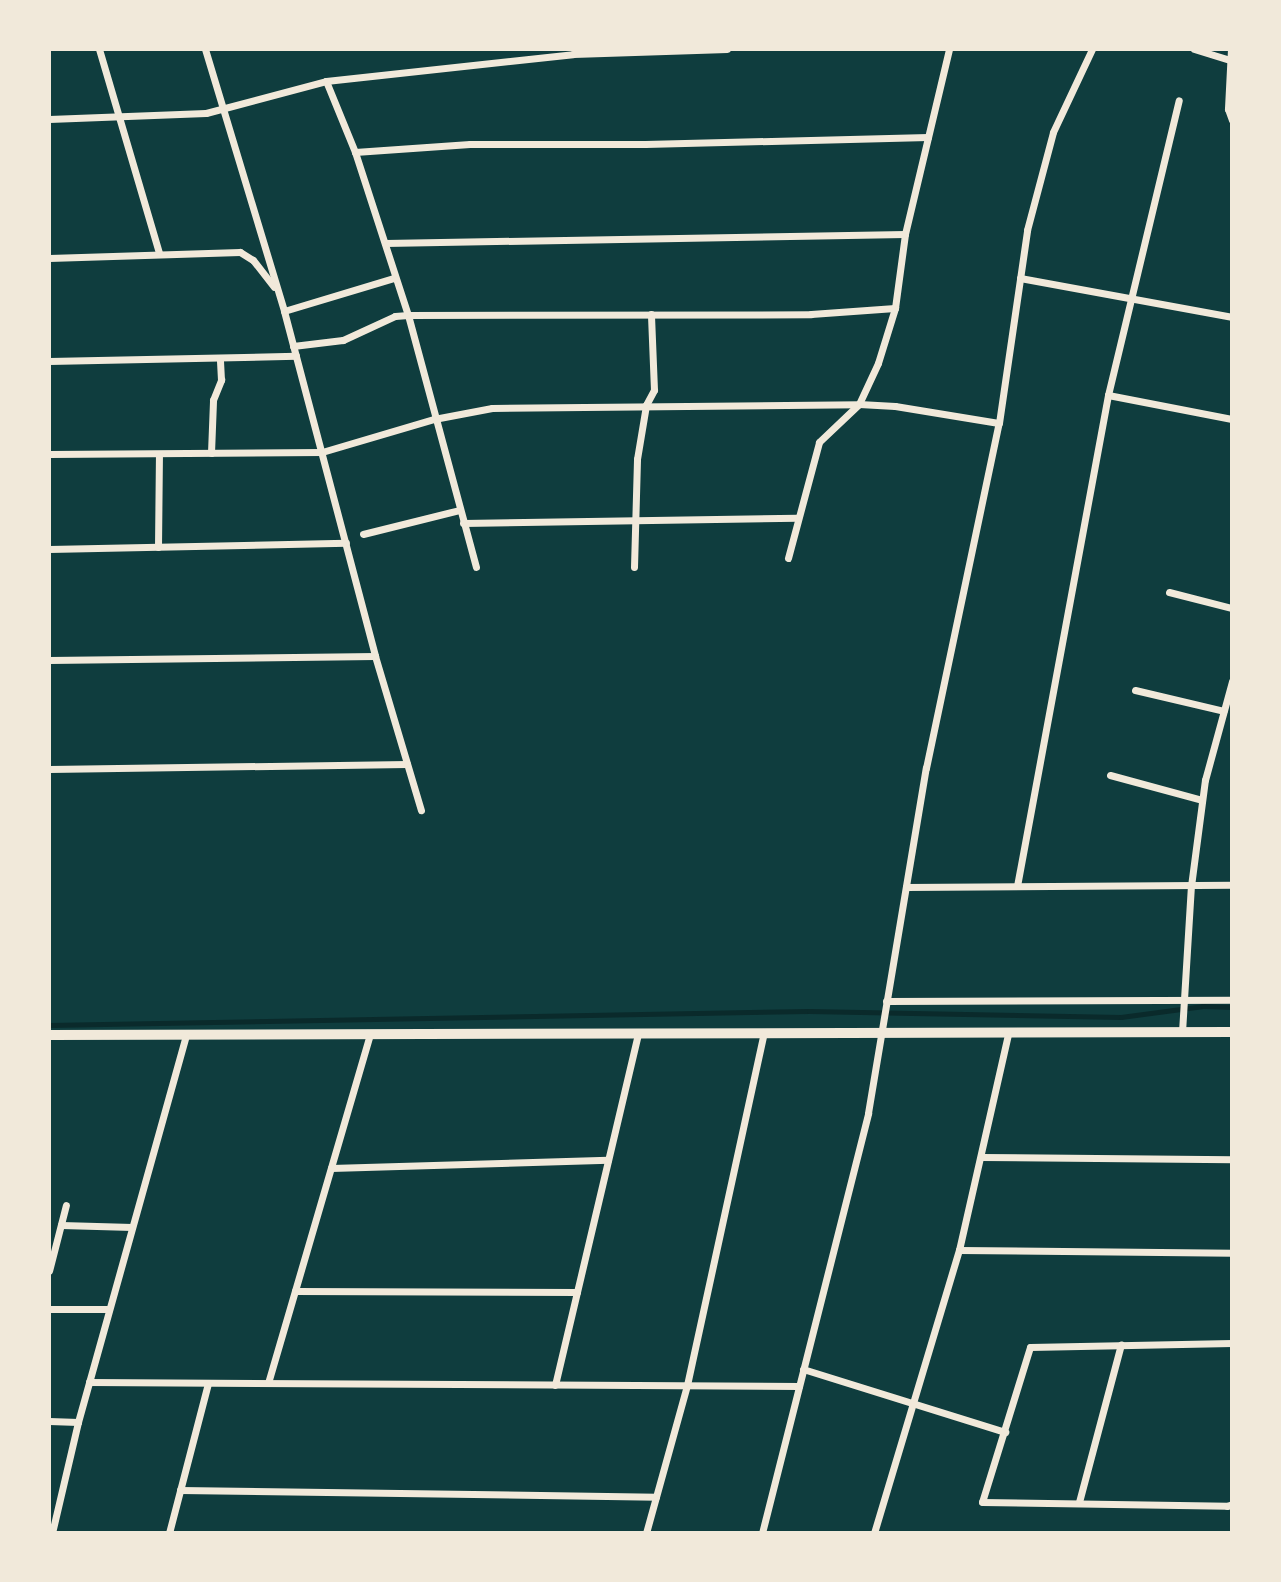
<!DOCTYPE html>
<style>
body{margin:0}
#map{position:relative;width:1281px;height:1582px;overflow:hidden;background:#0f3d3e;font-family:"Sofia Sans Condensed",sans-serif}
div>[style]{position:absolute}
.stream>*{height:4.5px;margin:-2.25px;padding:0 2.25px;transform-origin:2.25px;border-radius:2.25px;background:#0a2a2b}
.minor>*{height:7px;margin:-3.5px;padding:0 3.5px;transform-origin:3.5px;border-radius:3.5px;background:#f1e9da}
.tertiary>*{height:10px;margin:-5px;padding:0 5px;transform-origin:5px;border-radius:5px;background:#f1e9da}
span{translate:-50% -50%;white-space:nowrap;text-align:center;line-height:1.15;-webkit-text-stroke:5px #f1e9da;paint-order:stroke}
.frame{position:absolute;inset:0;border:51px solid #f1e9da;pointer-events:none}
</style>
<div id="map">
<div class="stream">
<i style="left:49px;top:1025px;width:760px;rotate:-1.06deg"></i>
<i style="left:809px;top:1011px;width:312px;rotate:1.1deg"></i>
<i style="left:1121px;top:1017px;width:83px;rotate:-7.6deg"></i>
<i style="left:1203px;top:1006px;width:29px;rotate:2deg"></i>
</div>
<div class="minor">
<i style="left:99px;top:49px;width:213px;rotate:73.6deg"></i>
<i style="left:205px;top:49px;width:274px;rotate:73.2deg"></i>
<i style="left:284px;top:311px;width:357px;rotate:75.2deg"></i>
<i style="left:375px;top:656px;width:161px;rotate:73.4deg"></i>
<i style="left:1194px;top:49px;width:38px;rotate:17deg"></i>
<i style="left:1231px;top:49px;width:60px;rotate:92.9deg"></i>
<i style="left:1228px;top:109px;width:12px;rotate:70deg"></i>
<i style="left:326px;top:81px;width:77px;rotate:67.8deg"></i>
<i style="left:355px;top:152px;width:171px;rotate:72deg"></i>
<i style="left:408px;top:315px;width:261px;rotate:74.9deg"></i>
<i style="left:49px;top:119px;width:157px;rotate:-2.2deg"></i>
<i style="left:206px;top:113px;width:124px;rotate:-14.9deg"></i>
<i style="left:326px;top:81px;width:248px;rotate:-6.2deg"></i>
<i style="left:573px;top:54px;width:154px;rotate:-1.9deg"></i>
<i style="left:355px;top:152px;width:115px;rotate:-4deg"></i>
<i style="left:470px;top:144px;width:175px"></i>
<i style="left:645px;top:144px;width:283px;rotate:-1.4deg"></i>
<i style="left:385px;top:243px;width:520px;rotate:-0.99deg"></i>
<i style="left:49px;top:258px;width:191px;rotate:-1.8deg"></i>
<i style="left:240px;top:252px;width:15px;rotate:32deg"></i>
<i style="left:253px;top:260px;width:34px;rotate:52deg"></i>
<i style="left:1020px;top:278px;width:216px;rotate:10.4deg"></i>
<i style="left:284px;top:311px;width:115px;rotate:-16.7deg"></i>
<i style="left:293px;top:346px;width:50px;rotate:-6.8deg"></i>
<i style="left:343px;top:340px;width:57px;rotate:-24.8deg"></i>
<i style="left:395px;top:316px;width:13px;rotate:-4deg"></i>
<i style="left:408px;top:315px;width:403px;rotate:-0.1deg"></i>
<i style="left:811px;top:314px;width:84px;rotate:-4.1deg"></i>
<i style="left:49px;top:361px;width:247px;rotate:-1.2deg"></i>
<i style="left:1108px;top:395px;width:126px;rotate:11deg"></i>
<i style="left:211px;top:453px;width:53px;rotate:-87.8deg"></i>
<i style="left:213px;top:400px;width:22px;rotate:-68deg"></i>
<i style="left:221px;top:380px;width:20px;rotate:-93deg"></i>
<i style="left:49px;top:454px;width:273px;rotate:-0.4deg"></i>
<i style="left:322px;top:452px;width:117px;rotate:-16.4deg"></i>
<i style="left:434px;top:419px;width:59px;rotate:-10.7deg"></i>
<i style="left:492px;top:408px;width:367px;rotate:-0.6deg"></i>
<i style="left:859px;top:404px;width:36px;rotate:3deg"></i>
<i style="left:895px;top:406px;width:105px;rotate:9.3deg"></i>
<i style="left:463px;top:523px;width:334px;rotate:-0.9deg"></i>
<i style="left:363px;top:534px;width:99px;rotate:-14deg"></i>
<i style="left:158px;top:547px;width:93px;rotate:-89.4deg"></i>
<i style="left:49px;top:549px;width:297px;rotate:-1.2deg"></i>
<i style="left:788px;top:558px;width:120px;rotate:-75deg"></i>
<i style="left:819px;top:442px;width:55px;rotate:-43.5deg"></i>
<i style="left:859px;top:404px;width:45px;rotate:-65.1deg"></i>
<i style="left:878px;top:363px;width:58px;rotate:-72.8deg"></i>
<i style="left:895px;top:308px;width:75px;rotate:-82.3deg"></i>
<i style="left:905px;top:234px;width:190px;rotate:-76.6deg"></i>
<i style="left:634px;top:567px;width:108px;rotate:-88.4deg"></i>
<i style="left:637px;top:459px;width:55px;rotate:-80.5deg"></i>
<i style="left:646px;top:405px;width:17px;rotate:-62deg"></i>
<i style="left:654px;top:390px;width:76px;rotate:-92.3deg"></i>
<i style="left:1169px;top:592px;width:65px;rotate:14.3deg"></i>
<i style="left:49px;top:660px;width:326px;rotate:-0.7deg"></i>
<i style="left:1135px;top:690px;width:91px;rotate:13.3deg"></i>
<i style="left:49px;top:769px;width:358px;rotate:-0.8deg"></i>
<i style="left:1110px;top:775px;width:95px;rotate:15.2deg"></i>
<i style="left:1017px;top:886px;width:499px;rotate:-79.5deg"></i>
<i style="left:1108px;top:395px;width:303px;rotate:-76.5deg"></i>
<i style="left:906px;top:887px;width:326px;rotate:-0.4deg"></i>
<i style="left:886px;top:1001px;width:346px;rotate:-0.2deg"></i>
<i style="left:1182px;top:1032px;width:146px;rotate:-86.5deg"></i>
<i style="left:1191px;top:886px;width:107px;rotate:-82.5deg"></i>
<i style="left:1205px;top:780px;width:103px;rotate:-74.7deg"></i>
<i style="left:981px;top:1157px;width:251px;rotate:0.5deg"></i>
<i style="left:331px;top:1168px;width:277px;rotate:-1.7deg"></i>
<i style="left:61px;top:1225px;width:71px;rotate:1.6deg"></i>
<i style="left:959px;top:1250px;width:273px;rotate:0.6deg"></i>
<i style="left:49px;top:1271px;width:68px;rotate:-75.6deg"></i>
<i style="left:295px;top:1291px;width:282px;rotate:0.2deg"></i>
<i style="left:49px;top:1309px;width:60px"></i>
<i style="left:1232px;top:1343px;width:202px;rotate:178.9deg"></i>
<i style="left:1030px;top:1347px;width:162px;rotate:107.2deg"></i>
<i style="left:982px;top:1502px;width:245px;rotate:0.9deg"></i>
<i style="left:1227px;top:1506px;width:5px;rotate:-22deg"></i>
<i style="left:803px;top:1369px;width:212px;rotate:17.3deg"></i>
<i style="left:89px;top:1382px;width:710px;rotate:0.32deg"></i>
<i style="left:268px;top:1383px;width:363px;rotate:-73.7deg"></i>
<i style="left:555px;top:1385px;width:360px;rotate:-76.7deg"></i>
<i style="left:49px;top:1421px;width:29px;rotate:2deg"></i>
<i style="left:180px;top:1490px;width:476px;rotate:0.8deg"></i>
<i style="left:1079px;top:1502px;width:163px;rotate:-75.1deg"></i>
<i style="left:52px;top:1533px;width:114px;rotate:-76.8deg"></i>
<i style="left:78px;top:1422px;width:402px;rotate:-74.4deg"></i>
<i style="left:169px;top:1533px;width:155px;rotate:-75.4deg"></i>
<i style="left:646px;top:1533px;width:154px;rotate:-74.5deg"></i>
<i style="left:687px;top:1385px;width:358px;rotate:-77.7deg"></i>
<i style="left:762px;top:1533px;width:433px;rotate:-75.8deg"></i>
<i style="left:868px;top:1113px;width:350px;rotate:-80.5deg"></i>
<i style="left:926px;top:768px;width:353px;rotate:-78.1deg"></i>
<i style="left:999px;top:423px;width:195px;rotate:-81.7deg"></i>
<i style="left:1027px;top:230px;width:101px;rotate:-75.1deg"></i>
<i style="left:1053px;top:132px;width:92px;rotate:-64.8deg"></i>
<i style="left:874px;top:1533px;width:295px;rotate:-73.3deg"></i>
<i style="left:959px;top:1250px;width:221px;rotate:-77.2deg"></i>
</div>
<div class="tertiary">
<i style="left:49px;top:1035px;width:1183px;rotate:-0.15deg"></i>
</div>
<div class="frame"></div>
</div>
